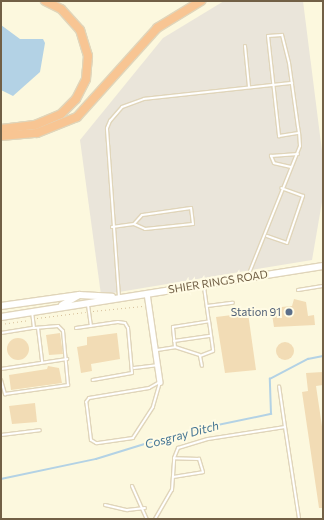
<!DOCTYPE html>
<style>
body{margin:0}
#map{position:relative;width:324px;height:520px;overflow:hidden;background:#fcf8de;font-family:Commissioner,sans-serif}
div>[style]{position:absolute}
.industrial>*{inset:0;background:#eae5da}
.water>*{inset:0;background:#b3d2e5}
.stream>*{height:1.5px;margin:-0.75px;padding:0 0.75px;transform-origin:0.75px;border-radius:0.75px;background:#b3d2e5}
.building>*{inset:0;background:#f2dcb5}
.round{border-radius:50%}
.path>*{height:1px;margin-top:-0.5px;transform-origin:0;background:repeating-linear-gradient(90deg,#d6bf99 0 1px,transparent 0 4px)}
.roads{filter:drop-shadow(1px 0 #e0d5ba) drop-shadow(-1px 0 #e0d5ba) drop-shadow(0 1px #e0d5ba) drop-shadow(0 -1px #e0d5ba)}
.lane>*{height:2px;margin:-1px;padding:0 1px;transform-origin:1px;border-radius:1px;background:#fff}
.street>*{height:4.5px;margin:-2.25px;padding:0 2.25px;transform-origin:2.25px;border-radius:2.25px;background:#fff}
.secondary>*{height:6px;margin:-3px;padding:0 3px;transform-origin:3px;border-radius:3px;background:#fff}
.highway>*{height:8px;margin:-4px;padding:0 4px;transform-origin:4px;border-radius:4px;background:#f8c593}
.dots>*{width:11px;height:11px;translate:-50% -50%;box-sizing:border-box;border:2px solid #fffbe4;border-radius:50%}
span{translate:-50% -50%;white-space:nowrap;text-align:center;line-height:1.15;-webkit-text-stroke:4px #fffbe4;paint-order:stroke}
.street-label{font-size:11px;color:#726046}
.service-label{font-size:11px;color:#4e5e75}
.right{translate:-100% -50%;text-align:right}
.water-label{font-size:12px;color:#457594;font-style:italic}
.frame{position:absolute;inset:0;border:2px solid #726046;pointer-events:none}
</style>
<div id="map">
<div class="industrial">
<i style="clip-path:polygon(224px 1px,303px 1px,323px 159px,323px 196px,312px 260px,101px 295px,80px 140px,163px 38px)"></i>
</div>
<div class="water">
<i style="clip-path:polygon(1px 25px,20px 39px,43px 39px,45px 43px,40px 72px,13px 96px,1px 90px)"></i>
</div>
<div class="stream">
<i style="left:1px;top:479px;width:97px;rotate:-11.9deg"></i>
<i style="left:96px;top:459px;width:92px;rotate:-17.1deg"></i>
<i style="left:184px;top:432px;width:89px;rotate:-11.7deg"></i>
<i style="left:271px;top:414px;width:35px;rotate:-92deg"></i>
<i style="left:270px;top:379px;width:43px;rotate:-27.8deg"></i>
<i style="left:308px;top:359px;width:15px;rotate:-11deg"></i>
</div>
<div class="building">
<i style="clip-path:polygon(294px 299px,306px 302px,308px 316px,314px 315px,315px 325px,274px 327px,271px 308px,292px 306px)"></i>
<i style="clip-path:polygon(248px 313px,256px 370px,225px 373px,216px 317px)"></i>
<i style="clip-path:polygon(60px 333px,63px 354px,49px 355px,46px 335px)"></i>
<i style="clip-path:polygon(117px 333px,120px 359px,91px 364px,92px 371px,81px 373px,77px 347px,87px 345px,87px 337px)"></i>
<i class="round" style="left:7px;top:338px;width:22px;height:22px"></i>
<i class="round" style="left:276px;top:342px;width:18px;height:18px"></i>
<i style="clip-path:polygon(48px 366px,59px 368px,62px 383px,11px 390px,9px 375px,47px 369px)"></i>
<i style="clip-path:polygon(323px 372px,323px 385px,316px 386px,323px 433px,323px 508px,319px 508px,302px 392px,308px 391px,306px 373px)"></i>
<i style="clip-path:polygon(35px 403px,37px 422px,12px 424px,9px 406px)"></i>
</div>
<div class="path">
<i style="left:93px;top:311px;width:50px;rotate:-5.7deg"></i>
<i style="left:37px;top:318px;width:49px;rotate:-7deg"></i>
<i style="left:1px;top:324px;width:27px;rotate:-8deg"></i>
</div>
<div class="roads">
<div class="lane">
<i style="left:245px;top:46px;width:41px;rotate:84.4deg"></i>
<i style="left:291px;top:167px;width:17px;rotate:-167deg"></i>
<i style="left:274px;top:163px;width:8px;rotate:-113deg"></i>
<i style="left:271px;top:156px;width:27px;rotate:-4deg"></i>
<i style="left:112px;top:227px;width:22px;rotate:-8deg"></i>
<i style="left:134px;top:224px;width:12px;rotate:24deg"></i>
<i style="left:145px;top:229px;width:48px;rotate:-5.9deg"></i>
<i style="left:193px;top:224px;width:16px;rotate:-97deg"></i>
<i style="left:191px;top:208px;width:49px;rotate:171.9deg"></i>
<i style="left:142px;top:215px;width:12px;rotate:132deg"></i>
<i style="left:267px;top:236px;width:21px;rotate:19deg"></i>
<i style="left:287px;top:243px;width:50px;rotate:-71.2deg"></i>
<i style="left:303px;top:196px;width:23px;rotate:-160deg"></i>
<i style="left:248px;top:276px;width:140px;rotate:-68.2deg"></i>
<i style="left:300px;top:146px;width:13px;rotate:-94deg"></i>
<i style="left:299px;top:133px;width:6px;rotate:-99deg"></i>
<i style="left:298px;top:127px;width:65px;rotate:-98deg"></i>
<i style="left:289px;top:63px;width:29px;rotate:-104deg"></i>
<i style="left:282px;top:35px;width:14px;rotate:176deg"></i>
<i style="left:268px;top:36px;width:101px;rotate:83.7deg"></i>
<i style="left:279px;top:136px;width:20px;rotate:-9deg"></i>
<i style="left:204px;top:287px;width:34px;rotate:82deg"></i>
<i style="left:298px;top:290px;width:25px;rotate:-9deg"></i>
<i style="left:119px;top:297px;width:169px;rotate:-94.1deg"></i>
<i style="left:107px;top:128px;width:8px;rotate:-67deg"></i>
<i style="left:110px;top:121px;width:18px;rotate:-49deg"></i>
<i style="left:122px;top:107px;width:23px;rotate:-20deg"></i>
<i style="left:144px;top:99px;width:149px;rotate:-6.2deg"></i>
<i style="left:88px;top:305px;width:21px;rotate:82deg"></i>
<i style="left:207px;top:306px;width:26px;rotate:-7deg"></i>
<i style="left:38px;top:328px;width:34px;rotate:83deg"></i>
<i style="left:76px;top:328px;width:42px;rotate:-8.1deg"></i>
<i style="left:118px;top:322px;width:7px;rotate:8deg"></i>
<i style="left:125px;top:323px;width:6px;rotate:59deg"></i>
<i style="left:128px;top:328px;width:45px;rotate:84.9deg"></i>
<i style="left:132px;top:373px;width:40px;rotate:170deg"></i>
<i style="left:1px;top:333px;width:33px;rotate:-9deg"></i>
<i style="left:34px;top:328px;width:16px;rotate:-97deg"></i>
<i style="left:174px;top:341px;width:37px;rotate:-8deg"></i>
<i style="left:175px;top:347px;width:26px;rotate:18deg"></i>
<i style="left:157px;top:350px;width:18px;rotate:-9deg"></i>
<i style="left:175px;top:347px;width:20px;rotate:-96deg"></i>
<i style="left:173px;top:327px;width:36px;rotate:-9deg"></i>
<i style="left:209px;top:321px;width:30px;rotate:82deg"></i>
<i style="left:213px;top:351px;width:14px;rotate:159deg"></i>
<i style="left:200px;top:356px;width:10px;rotate:79deg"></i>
<i style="left:134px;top:368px;width:23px;rotate:-7deg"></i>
<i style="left:1px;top:369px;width:67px;rotate:-8.6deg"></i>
<i style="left:1px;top:380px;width:15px;rotate:74deg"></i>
<i style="left:5px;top:394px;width:64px;rotate:-8.1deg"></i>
<i style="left:68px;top:385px;width:54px;rotate:-95.3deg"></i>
<i style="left:63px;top:331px;width:7px;rotate:-135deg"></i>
<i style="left:58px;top:326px;width:24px;rotate:175deg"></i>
<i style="left:160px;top:382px;width:26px;rotate:106deg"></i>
<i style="left:153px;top:407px;width:37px;rotate:123deg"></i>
<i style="left:133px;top:438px;width:37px;rotate:172deg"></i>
<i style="left:96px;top:443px;width:6px;rotate:-149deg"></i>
<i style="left:91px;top:440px;width:38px;rotate:-97deg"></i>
<i style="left:86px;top:402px;width:5px;rotate:-53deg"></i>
<i style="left:89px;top:398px;width:61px;rotate:-9.5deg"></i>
<i style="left:149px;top:388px;width:13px;rotate:-29deg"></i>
<i style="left:285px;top:427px;width:93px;rotate:81.3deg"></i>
<i style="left:1px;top:435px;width:39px;rotate:-7deg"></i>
<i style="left:173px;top:477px;width:30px;rotate:-9deg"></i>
<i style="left:203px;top:472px;width:14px;rotate:-107deg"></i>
<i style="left:199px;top:459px;width:25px;rotate:-178deg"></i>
<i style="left:132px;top:486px;width:36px;rotate:66deg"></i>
<i style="left:105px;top:505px;width:23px;rotate:13deg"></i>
<i style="left:127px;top:510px;width:18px;rotate:-6deg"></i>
<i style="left:155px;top:519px;width:34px;rotate:-60deg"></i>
<i style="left:172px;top:490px;width:32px;rotate:-86deg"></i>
<i style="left:174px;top:458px;width:11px;rotate:-68deg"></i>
<i style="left:178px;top:448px;width:31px;rotate:-17deg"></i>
<i style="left:208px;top:439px;width:78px;rotate:-8.9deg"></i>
<i style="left:285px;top:427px;width:41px;rotate:-98.3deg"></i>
</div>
<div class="street">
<i style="left:147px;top:293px;width:90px;rotate:81.7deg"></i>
</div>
<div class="secondary">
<i style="left:62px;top:305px;width:20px;rotate:-30deg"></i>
<i style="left:1px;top:306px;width:79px;rotate:-8deg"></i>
<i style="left:79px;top:295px;width:33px;rotate:3deg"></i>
<i style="left:1px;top:317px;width:326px;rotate:-9deg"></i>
</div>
<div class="highway">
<i style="left:1px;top:129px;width:34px;rotate:-7deg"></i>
<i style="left:35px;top:125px;width:28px;rotate:-23deg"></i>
<i style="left:61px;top:114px;width:21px;rotate:-45deg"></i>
<i style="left:76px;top:99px;width:22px;rotate:-63deg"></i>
<i style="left:86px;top:79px;width:23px;rotate:-85deg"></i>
<i style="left:88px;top:56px;width:27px;rotate:-107deg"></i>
<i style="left:80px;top:30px;width:28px;rotate:-132deg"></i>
<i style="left:61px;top:9px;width:18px;rotate:-153deg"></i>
<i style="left:1px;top:136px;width:36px;rotate:-5deg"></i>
<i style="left:37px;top:133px;width:43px;rotate:-21.8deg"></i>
<i style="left:77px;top:117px;width:120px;rotate:-48deg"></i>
<i style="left:157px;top:28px;width:52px;rotate:-31.5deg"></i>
</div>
</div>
<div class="dots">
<i style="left:289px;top:312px;background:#5c6f8a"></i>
</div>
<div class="street-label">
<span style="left:218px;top:282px;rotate:-9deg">SHIER RINGS ROAD</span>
</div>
<div class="service-label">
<span class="right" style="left:281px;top:312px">Station 91</span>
</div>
<div class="water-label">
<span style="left:182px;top:435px;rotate:-15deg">Cosgray Ditch</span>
</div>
<div class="frame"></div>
</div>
